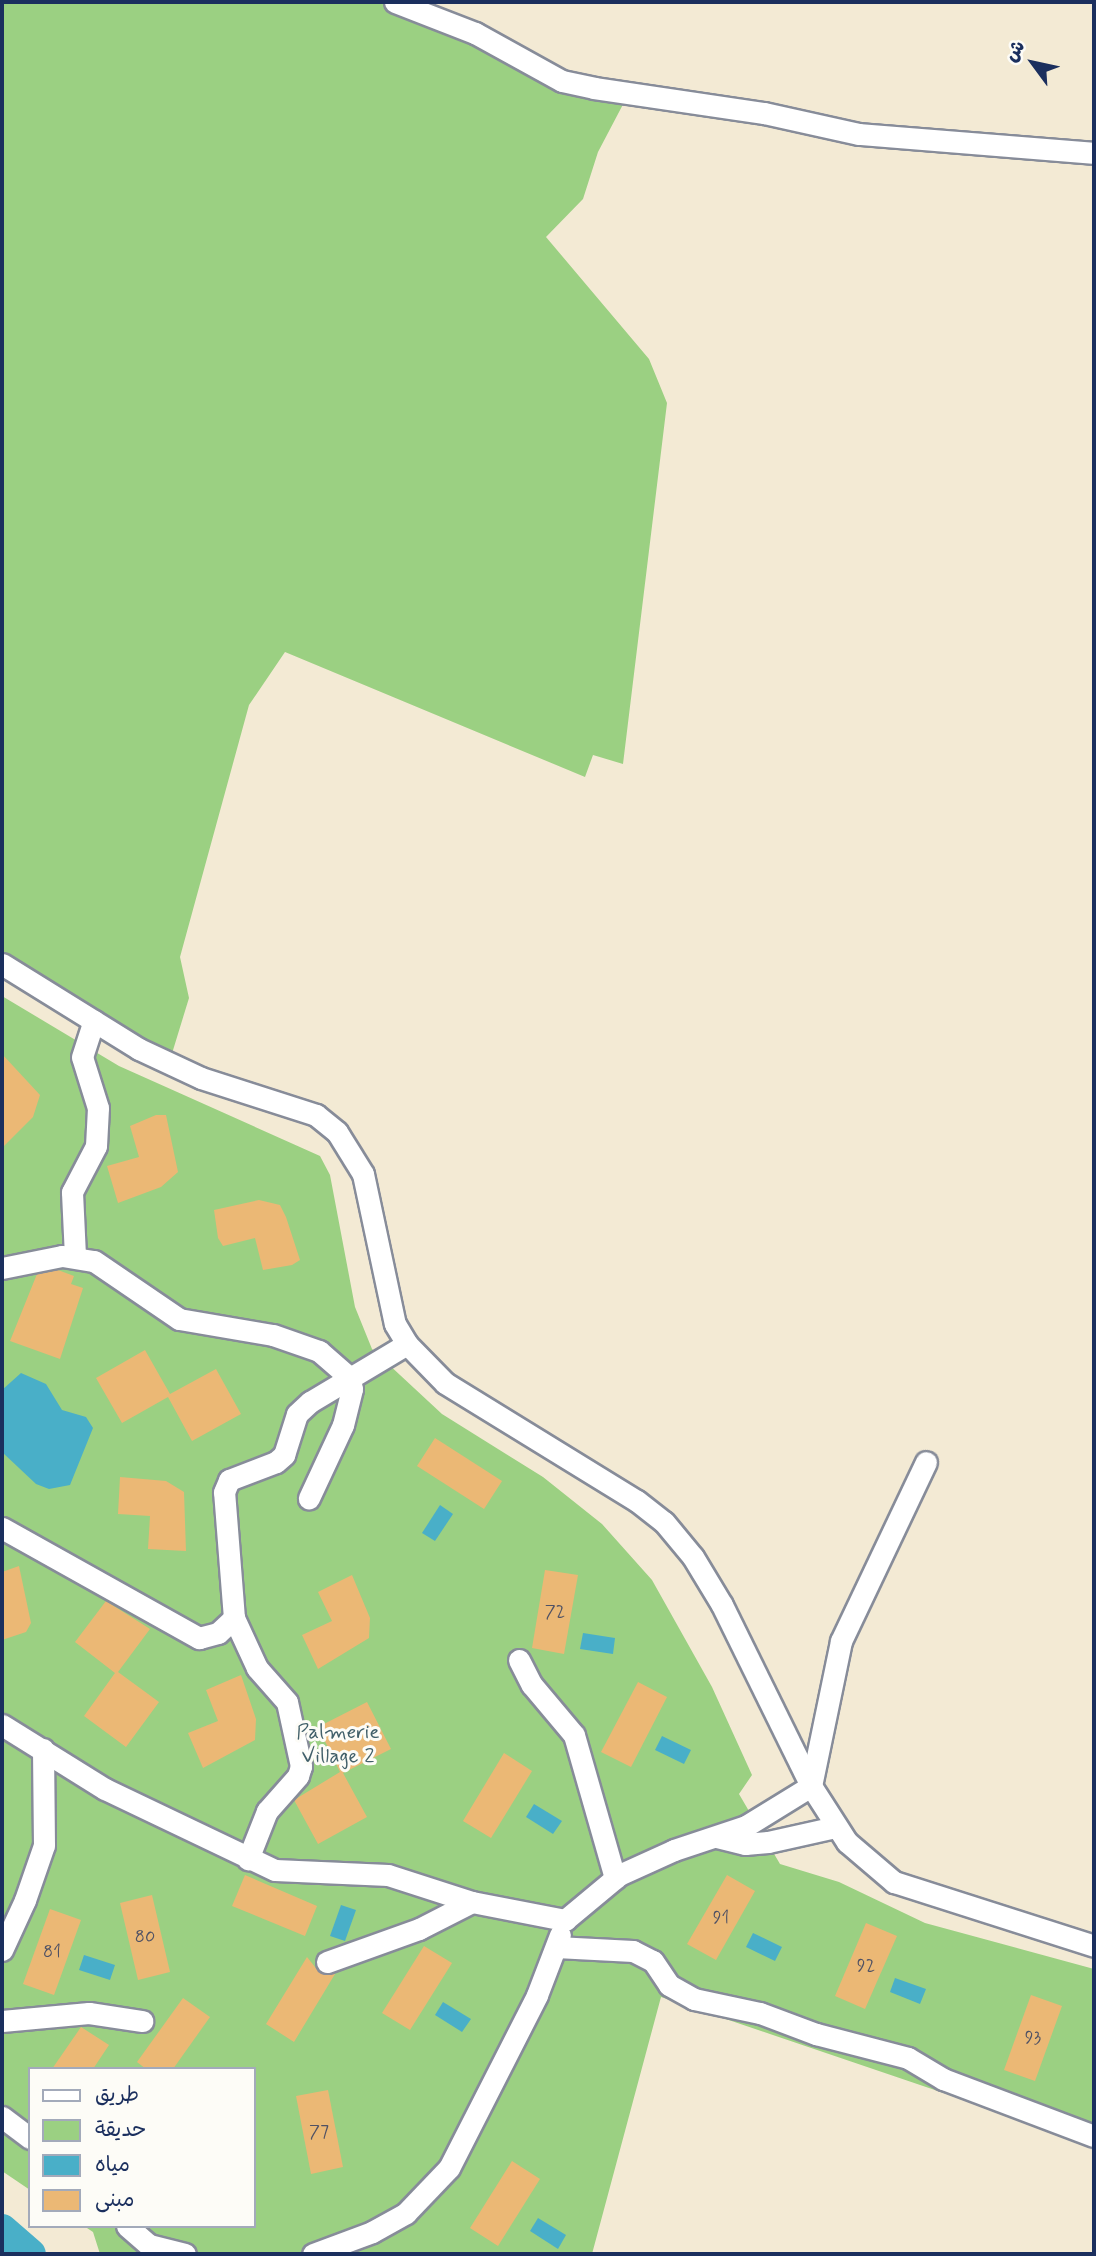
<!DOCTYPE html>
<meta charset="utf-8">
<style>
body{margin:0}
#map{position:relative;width:1096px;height:2256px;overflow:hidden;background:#f3ead4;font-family:Mynerve,"Playpen Sans Arabic",sans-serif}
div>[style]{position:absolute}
.green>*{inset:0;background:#9bd082}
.water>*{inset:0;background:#49afc8}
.river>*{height:32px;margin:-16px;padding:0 16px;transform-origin:16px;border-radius:16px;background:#49afc8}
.building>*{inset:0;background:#ebb875}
.roads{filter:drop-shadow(2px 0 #878c99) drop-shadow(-2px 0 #878c99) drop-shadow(0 2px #878c99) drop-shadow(0 -2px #878c99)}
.minor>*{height:21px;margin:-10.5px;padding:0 10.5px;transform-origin:10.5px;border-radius:10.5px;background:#fff}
span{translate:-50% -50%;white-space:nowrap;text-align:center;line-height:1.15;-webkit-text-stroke:6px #fdfcf7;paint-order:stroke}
.number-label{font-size:18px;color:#4f5164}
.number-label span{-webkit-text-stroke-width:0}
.park-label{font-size:21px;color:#415f69}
.frame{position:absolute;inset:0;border:4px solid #1b2f5e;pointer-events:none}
.legend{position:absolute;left:28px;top:2067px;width:228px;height:161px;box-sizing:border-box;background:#fdfcf7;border:2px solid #a3aaba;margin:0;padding:9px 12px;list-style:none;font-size:21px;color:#1b2f5e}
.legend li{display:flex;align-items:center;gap:14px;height:35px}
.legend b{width:35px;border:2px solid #a3aaba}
.north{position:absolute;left:998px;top:28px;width:70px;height:70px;-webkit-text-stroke:5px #fdfcf7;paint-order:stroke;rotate:303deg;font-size:19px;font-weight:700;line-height:28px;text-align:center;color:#1b2f5e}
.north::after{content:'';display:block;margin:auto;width:24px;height:32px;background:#1b2f5e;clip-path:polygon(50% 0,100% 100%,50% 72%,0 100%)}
</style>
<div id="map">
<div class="green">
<i style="clip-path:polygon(2px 2px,406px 2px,549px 74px,629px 93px,598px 152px,583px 199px,546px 237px,649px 359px,667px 403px,623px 764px,593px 755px,585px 777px,285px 652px,249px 705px,180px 957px,189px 998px,170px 1060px,2px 960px)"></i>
<i style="clip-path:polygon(2px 996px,119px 1066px,320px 1156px,330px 1175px,355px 1307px,372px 1349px,442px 1414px,543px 1477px,602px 1524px,652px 1580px,712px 1687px,752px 1775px,739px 1794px,780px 1864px,839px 1882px,925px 1923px,1094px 1969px,1094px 2144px,661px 1997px,592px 2254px,100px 2254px,93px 2232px,84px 2226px,254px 2226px,254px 2069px,30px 2069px,30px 2190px,2px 2171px)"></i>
</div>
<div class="water">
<i style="clip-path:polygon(21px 1373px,46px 1384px,62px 1410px,86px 1417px,93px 1428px,70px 1485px,49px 1489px,36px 1484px,2px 1452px,2px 1390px)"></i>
<i style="clip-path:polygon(440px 1505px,453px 1514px,435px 1541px,422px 1533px)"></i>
<i style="clip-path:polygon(583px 1633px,615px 1638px,613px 1654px,580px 1649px)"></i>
<i style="clip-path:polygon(662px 1736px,691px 1750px,684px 1764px,655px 1750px)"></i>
<i style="clip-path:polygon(534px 1804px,562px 1821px,553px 1834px,526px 1817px)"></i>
<i style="clip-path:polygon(341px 1905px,356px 1910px,345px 1941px,330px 1936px)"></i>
<i style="clip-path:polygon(753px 1933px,782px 1947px,775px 1961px,746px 1947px)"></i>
<i style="clip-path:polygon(84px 1955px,115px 1965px,110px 1980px,79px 1970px)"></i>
<i style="clip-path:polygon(895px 1978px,926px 1989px,920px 2004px,890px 1992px)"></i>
<i style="clip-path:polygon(443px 2002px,471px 2019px,462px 2032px,435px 2015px)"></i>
<i style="clip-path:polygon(538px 2218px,566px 2235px,558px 2249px,530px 2231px)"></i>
</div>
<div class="river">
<i style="left:2px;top:2230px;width:37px;rotate:41deg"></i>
</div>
<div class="building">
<i style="clip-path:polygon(2px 1054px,40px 1095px,33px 1117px,2px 1148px)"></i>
<i style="clip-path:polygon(156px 1115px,166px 1115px,178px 1172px,161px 1187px,118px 1203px,107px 1166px,139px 1157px,130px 1126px)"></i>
<i style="clip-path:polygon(259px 1200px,280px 1205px,286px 1217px,300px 1260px,292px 1265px,263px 1270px,255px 1238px,223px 1246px,218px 1238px,214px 1210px)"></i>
<i style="clip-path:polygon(58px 1270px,74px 1276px,71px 1284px,83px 1288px,60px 1359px,10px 1341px,37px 1274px)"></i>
<i style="clip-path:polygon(145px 1350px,170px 1394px,216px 1369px,241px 1414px,192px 1441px,168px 1397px,122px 1423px,96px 1378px)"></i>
<i style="clip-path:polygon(435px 1438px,502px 1481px,484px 1509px,417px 1466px)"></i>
<i style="clip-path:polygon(120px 1477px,166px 1481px,184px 1492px,186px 1551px,148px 1549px,150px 1516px,118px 1514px)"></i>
<i style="clip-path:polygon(19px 1566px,31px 1623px,26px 1632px,2px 1640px,2px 1572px)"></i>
<i style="clip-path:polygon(545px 1570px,578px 1575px,564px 1654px,532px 1648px)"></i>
<i style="clip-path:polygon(352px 1575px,370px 1618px,369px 1638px,318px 1669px,302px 1635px,332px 1621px,318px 1592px)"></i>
<i style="clip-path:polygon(106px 1601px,150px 1629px,118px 1672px,159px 1702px,126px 1747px,84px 1716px,115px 1673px,75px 1642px)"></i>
<i style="clip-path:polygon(241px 1675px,256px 1719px,255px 1740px,203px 1768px,188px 1733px,218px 1721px,206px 1690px)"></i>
<i style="clip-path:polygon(638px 1682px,667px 1697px,631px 1767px,601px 1752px)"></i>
<i style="clip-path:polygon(367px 1702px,391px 1749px,343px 1773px,367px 1817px,318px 1844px,294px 1800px,340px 1772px,318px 1727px)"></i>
<i style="clip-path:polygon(504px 1753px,532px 1771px,491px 1838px,463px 1821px)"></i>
<i style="clip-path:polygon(245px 1875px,317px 1906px,305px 1936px,232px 1906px)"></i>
<i style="clip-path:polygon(727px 1875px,755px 1891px,716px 1960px,687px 1944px)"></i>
<i style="clip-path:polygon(152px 1895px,170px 1972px,138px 1980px,120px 1903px)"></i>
<i style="clip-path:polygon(50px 1909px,81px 1920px,54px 1995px,23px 1984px)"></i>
<i style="clip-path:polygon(866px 1923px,897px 1936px,865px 2009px,835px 1996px)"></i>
<i style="clip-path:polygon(424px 1946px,452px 1963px,410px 2030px,382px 2013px)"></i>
<i style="clip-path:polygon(307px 1957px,319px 1972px,335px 1974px,294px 2042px,266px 2024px)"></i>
<i style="clip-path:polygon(1031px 1995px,1062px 2006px,1035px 2081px,1004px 2070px)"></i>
<i style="clip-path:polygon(183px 1998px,210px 2017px,173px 2069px,146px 2069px,137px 2062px)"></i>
<i style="clip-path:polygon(81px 2027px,109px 2045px,93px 2069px,52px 2069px)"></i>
<i style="clip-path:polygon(328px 2090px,343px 2167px,311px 2174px,296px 2096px)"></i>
<i style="clip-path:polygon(512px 2161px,540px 2179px,498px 2246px,470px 2228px)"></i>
</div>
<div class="roads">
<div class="minor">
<i style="left:395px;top:2px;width:86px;rotate:21.2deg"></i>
<i style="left:475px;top:33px;width:99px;rotate:28.9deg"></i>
<i style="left:562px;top:81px;width:33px;rotate:12deg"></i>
<i style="left:594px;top:88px;width:172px;rotate:8.4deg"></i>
<i style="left:764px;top:113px;width:97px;rotate:12.5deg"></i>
<i style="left:859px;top:134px;width:236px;rotate:4.6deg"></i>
<i style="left:2px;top:964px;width:161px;rotate:31.8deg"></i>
<i style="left:139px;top:1049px;width:68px;rotate:25.1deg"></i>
<i style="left:201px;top:1078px;width:121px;rotate:17.8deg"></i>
<i style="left:316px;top:1115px;width:27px;rotate:39deg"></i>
<i style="left:337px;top:1132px;width:49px;rotate:58.2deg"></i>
<i style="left:363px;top:1174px;width:153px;rotate:78deg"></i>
<i style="left:395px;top:1324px;width:23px;rotate:59deg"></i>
<i style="left:407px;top:1344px;width:54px;rotate:45.7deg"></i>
<i style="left:445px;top:1383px;width:225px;rotate:31.6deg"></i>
<i style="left:637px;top:1501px;width:34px;rotate:38deg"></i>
<i style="left:664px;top:1522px;width:45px;rotate:50.4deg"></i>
<i style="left:693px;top:1557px;width:56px;rotate:58.9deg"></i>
<i style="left:722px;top:1605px;width:202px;rotate:63.8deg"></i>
<i style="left:811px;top:1786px;width:67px;rotate:57.3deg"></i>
<i style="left:847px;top:1842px;width:62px;rotate:40.4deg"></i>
<i style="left:894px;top:1882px;width:210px;rotate:17.7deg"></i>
<i style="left:75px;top:1256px;width:64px;rotate:-92.7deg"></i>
<i style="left:72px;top:1192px;width:52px;rotate:-62.4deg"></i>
<i style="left:96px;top:1146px;width:38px;rotate:-87deg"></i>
<i style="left:98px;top:1108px;width:53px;rotate:-107.4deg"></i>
<i style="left:82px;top:1057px;width:38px;rotate:-72deg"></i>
<i style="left:2px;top:1268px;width:61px;rotate:-11.3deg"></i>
<i style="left:62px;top:1256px;width:32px;rotate:9deg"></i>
<i style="left:94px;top:1261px;width:103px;rotate:34.3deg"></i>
<i style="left:179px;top:1319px;width:95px;rotate:9.7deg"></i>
<i style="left:273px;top:1335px;width:49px;rotate:19.2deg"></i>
<i style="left:319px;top:1351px;width:41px;rotate:41.1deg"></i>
<i style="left:350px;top:1378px;width:11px;rotate:80deg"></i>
<i style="left:352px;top:1389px;width:37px;rotate:104deg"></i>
<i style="left:343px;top:1425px;width:81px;rotate:115deg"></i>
<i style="left:2px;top:1528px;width:226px;rotate:29.2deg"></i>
<i style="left:199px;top:1638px;width:20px;rotate:-15deg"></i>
<i style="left:218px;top:1633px;width:22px;rotate:-43deg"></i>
<i style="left:234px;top:1618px;width:126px;rotate:-94.5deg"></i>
<i style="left:224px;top:1492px;width:13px;rotate:-67deg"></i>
<i style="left:229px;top:1480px;width:50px;rotate:-21deg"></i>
<i style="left:276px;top:1462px;width:11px;rotate:-41deg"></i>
<i style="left:284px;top:1455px;width:43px;rotate:-72.4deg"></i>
<i style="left:297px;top:1414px;width:18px;rotate:-43deg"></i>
<i style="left:310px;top:1402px;width:113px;rotate:-30.9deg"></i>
<i style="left:234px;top:1618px;width:55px;rotate:65.3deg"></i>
<i style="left:257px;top:1668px;width:45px;rotate:48.6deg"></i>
<i style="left:287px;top:1702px;width:66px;rotate:77.7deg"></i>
<i style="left:301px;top:1766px;width:10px;rotate:107deg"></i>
<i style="left:298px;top:1776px;width:47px;rotate:131.5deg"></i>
<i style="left:267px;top:1811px;width:52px;rotate:111.6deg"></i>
<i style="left:519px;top:1660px;width:28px;rotate:63deg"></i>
<i style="left:532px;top:1685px;width:65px;rotate:50deg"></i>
<i style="left:574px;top:1735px;width:149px;rotate:74deg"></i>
<i style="left:2px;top:1725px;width:121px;rotate:31.9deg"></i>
<i style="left:105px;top:1789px;width:188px;rotate:25.5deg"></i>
<i style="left:275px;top:1870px;width:113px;rotate:2.5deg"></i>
<i style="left:388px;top:1875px;width:88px;rotate:17.8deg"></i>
<i style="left:472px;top:1902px;width:95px;rotate:11deg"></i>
<i style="left:565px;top:1920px;width:70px;rotate:-39.8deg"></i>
<i style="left:619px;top:1875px;width:60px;rotate:-24.4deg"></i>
<i style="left:674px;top:1850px;width:76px;rotate:-18.4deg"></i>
<i style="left:746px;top:1826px;width:76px;rotate:-31.6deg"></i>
<i style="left:811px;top:1786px;width:148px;rotate:-78.3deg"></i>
<i style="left:841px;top:1641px;width:198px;rotate:-64.6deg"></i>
<i style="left:717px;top:1837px;width:29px;rotate:14deg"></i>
<i style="left:745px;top:1844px;width:23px;rotate:-5deg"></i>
<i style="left:768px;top:1842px;width:69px;rotate:-12.6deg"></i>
<i style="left:556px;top:1947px;width:77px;rotate:3deg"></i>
<i style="left:633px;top:1951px;width:22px;rotate:27deg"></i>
<i style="left:653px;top:1961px;width:29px;rotate:56deg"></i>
<i style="left:669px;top:1985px;width:29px;rotate:29deg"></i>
<i style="left:694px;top:1999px;width:67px;rotate:12deg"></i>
<i style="left:760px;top:2013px;width:60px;rotate:20.6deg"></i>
<i style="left:816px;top:2034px;width:95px;rotate:14.6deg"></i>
<i style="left:908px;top:2058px;width:41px;rotate:31deg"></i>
<i style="left:943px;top:2079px;width:161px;rotate:20.7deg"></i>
<i style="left:2px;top:1950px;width:55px;rotate:-65.3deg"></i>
<i style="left:25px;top:1900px;width:58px;rotate:-70.9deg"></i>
<i style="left:44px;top:1845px;width:96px;rotate:-90.6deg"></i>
<i style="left:327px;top:1962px;width:98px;rotate:-19.7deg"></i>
<i style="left:419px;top:1929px;width:59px;rotate:-27deg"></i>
<i style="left:2px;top:2021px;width:87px;rotate:-5.3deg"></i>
<i style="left:89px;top:2013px;width:54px;rotate:8.6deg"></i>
<i style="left:2px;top:2117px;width:35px;rotate:37deg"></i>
<i style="left:127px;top:2226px;width:29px;rotate:41deg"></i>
<i style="left:149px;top:2245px;width:37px;rotate:14deg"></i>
<i style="left:313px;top:2254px;width:63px;rotate:-20.4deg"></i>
<i style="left:372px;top:2232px;width:39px;rotate:-29deg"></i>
<i style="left:406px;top:2213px;width:62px;rotate:-46.3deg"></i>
<i style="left:449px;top:2168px;width:194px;rotate:-63deg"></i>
<i style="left:537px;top:1995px;width:64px;rotate:-69deg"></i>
</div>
</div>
<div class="number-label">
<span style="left:555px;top:1612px">72</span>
<span style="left:721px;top:1918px">91</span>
<span style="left:145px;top:1937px">80</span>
<span style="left:52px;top:1952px">81</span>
<span style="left:866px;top:1966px">92</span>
<span style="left:1033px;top:2038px">93</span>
<span style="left:319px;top:2132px">77</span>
</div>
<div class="park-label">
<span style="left:338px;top:1744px">Palmerie<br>Village 2</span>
</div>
<div class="frame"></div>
<ul class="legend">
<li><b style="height:9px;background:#fff"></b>طريق</li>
<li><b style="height:19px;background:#9bd082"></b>حديقة</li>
<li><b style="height:19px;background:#49afc8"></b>مياه</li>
<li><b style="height:19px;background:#ebb875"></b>مبنى</li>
</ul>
<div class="north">ش</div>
</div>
